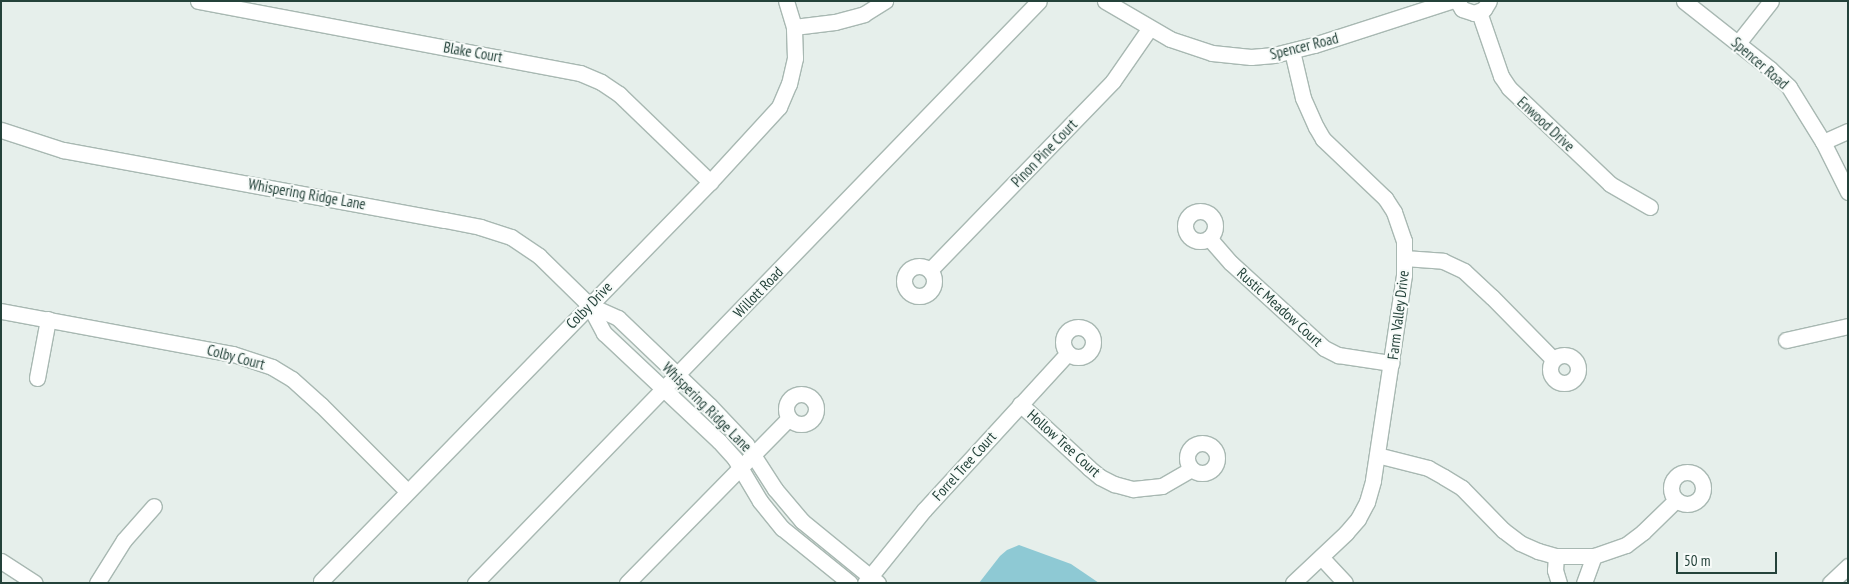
<!DOCTYPE html>
<style>
body{margin:0}
#map{position:relative;width:1849px;height:584px;overflow:hidden;background:#e6efeb;font-family:"PT Sans Narrow",sans-serif}
div>[style]{position:absolute}
.water>*{inset:0;background:#8ec9d4}
.roads{filter:drop-shadow(1px 0 #a8b8b2) drop-shadow(-1px 0 #a8b8b2) drop-shadow(0 1px #a8b8b2) drop-shadow(0 -1px #a8b8b2)}
.minor>*{height:15px;margin:-7.5px;padding:0 7.5px;transform-origin:7.5px;border-radius:7.5px;background:#fff}
.minor>.ring{margin:-7.5px;padding:0;box-sizing:content-box;background:none;border:15px solid #fff;border-radius:50%}
.secondary>*{height:15px;margin:-7.5px;padding:0 7.5px;transform-origin:7.5px;border-radius:7.5px;background:#fff}
span{translate:-50% -50%;white-space:nowrap;text-align:center;line-height:1.15;-webkit-text-stroke:4px #f7fbf9;paint-order:stroke}
.street-label{font-size:15px;color:#24423a}
.frame{position:absolute;inset:0;border:2px solid #24423a;pointer-events:none}
.scale{position:absolute;left:1676px;top:552px;width:101px;height:22px;box-sizing:border-box;border:2px solid #24423a;border-top:0;padding-left:6px;font-size:15px;line-height:18px;white-space:nowrap;color:#24423a;-webkit-text-stroke:4px #f7fbf9;paint-order:stroke}
</style>
<div id="map">
<div class="water">
<i style="clip-path:polygon(1019px 545px,1071px 564px,1099px 583px,979px 583px,1000px 556px,1007px 550px)"></i>
</div>
<div class="roads">
<div class="minor">
<i style="left:198px;top:1px;width:389px;rotate:10.7deg"></i>
<i style="left:580px;top:73px;width:23px;rotate:23deg"></i>
<i style="left:601px;top:82px;width:22px;rotate:34deg"></i>
<i style="left:619px;top:94px;width:127px;rotate:44deg"></i>
<i style="left:1479px;top:12px;width:68px;rotate:71deg"></i>
<i style="left:1501px;top:76px;width:14px;rotate:56deg"></i>
<i style="left:1509px;top:88px;width:139px;rotate:43.5deg"></i>
<i style="left:1610px;top:184px;width:46px;rotate:29.9deg"></i>
<i style="left:794px;top:27px;width:41px;rotate:-7deg"></i>
<i style="left:835px;top:22px;width:30px;rotate:-15deg"></i>
<i style="left:864px;top:14px;width:25px;rotate:-32deg"></i>
<i style="left:1738px;top:43px;width:53px;rotate:-51.8deg"></i>
<i style="left:1292px;top:51px;width:48px;rotate:76.8deg"></i>
<i style="left:1303px;top:98px;width:32px;rotate:66deg"></i>
<i style="left:1316px;top:127px;width:14px;rotate:60deg"></i>
<i style="left:1323px;top:139px;width:86px;rotate:43.6deg"></i>
<i style="left:1385px;top:198px;width:17px;rotate:57deg"></i>
<i style="left:1394px;top:212px;width:31px;rotate:71deg"></i>
<i style="left:1404px;top:241px;width:34px;rotate:90deg"></i>
<i style="left:1404px;top:275px;width:208px;rotate:98.6deg"></i>
<i style="left:1373px;top:481px;width:22px;rotate:106deg"></i>
<i style="left:1367px;top:502px;width:19px;rotate:118deg"></i>
<i style="left:1358px;top:519px;width:18px;rotate:131deg"></i>
<i style="left:1346px;top:533px;width:73px;rotate:136.7deg"></i>
<i style="left:1px;top:130px;width:65px;rotate:17.9deg"></i>
<i style="left:63px;top:150px;width:388px;rotate:10.4deg"></i>
<i style="left:445px;top:220px;width:36px;rotate:11deg"></i>
<i style="left:480px;top:227px;width:33px;rotate:18deg"></i>
<i style="left:511px;top:237px;width:34px;rotate:34deg"></i>
<i style="left:539px;top:256px;width:70px;rotate:44.4deg"></i>
<i style="left:589px;top:305px;width:32px;rotate:62deg"></i>
<i style="left:604px;top:333px;width:158px;rotate:43.2deg"></i>
<i style="left:719px;top:441px;width:24px;rotate:48deg"></i>
<i style="left:735px;top:459px;width:49px;rotate:59.2deg"></i>
<i style="left:760px;top:501px;width:35px;rotate:51deg"></i>
<i style="left:782px;top:528px;width:87px;rotate:39deg"></i>
<i style="left:1823px;top:142px;width:27px;rotate:-24deg"></i>
<i class="ring" style="left:1185px;top:211px;width:15px;height:15px"></i>
<i style="left:1209px;top:238px;width:33px;rotate:49deg"></i>
<i style="left:1231px;top:263px;width:126px;rotate:42.4deg"></i>
<i style="left:1324px;top:348px;width:16px;rotate:27deg"></i>
<i style="left:1338px;top:355px;width:54px;rotate:8.6deg"></i>
<i style="left:1404px;top:258px;width:39px;rotate:4deg"></i>
<i style="left:1443px;top:261px;width:23px;rotate:25deg"></i>
<i style="left:1464px;top:271px;width:38px;rotate:43deg"></i>
<i style="left:1492px;top:297px;width:87px;rotate:45.5deg"></i>
<i class="ring" style="left:904px;top:266px;width:15px;height:15px"></i>
<i style="left:930px;top:270px;width:263px;rotate:-45.9deg"></i>
<i style="left:1113px;top:81px;width:63px;rotate:-55.3deg"></i>
<i style="left:589px;top:305px;width:32px;rotate:24deg"></i>
<i style="left:618px;top:318px;width:126px;rotate:43.7deg"></i>
<i style="left:709px;top:405px;width:54px;rotate:46.5deg"></i>
<i style="left:746px;top:444px;width:54px;rotate:57.2deg"></i>
<i style="left:775px;top:489px;width:42px;rotate:49.8deg"></i>
<i style="left:802px;top:521px;width:98px;rotate:39.2deg"></i>
<i style="left:1px;top:311px;width:236px;rotate:10.5deg"></i>
<i style="left:233px;top:354px;width:41px;rotate:18.4deg"></i>
<i style="left:272px;top:367px;width:23px;rotate:31deg"></i>
<i style="left:292px;top:379px;width:39px;rotate:42deg"></i>
<i style="left:321px;top:405px;width:122px;rotate:45deg"></i>
<i class="ring" style="left:1063px;top:327px;width:15px;height:15px"></i>
<i style="left:1786px;top:340px;width:64px;rotate:-12.7deg"></i>
<i class="ring" style="left:1550px;top:355px;width:13px;height:13px"></i>
<i style="left:37px;top:378px;width:60px;rotate:-79.4deg"></i>
<i class="ring" style="left:786px;top:394px;width:15px;height:15px"></i>
<i style="left:1020px;top:404px;width:94px;rotate:42.8deg"></i>
<i style="left:1089px;top:468px;width:14px;rotate:39deg"></i>
<i style="left:1100px;top:477px;width:16px;rotate:27deg"></i>
<i style="left:1114px;top:484px;width:20px;rotate:15deg"></i>
<i style="left:1133px;top:489px;width:29px;rotate:-6deg"></i>
<i style="left:1162px;top:486px;width:34px;rotate:-30deg"></i>
<i class="ring" style="left:1187px;top:443px;width:15px;height:15px"></i>
<i style="left:1377px;top:455px;width:53px;rotate:14.3deg"></i>
<i style="left:1428px;top:468px;width:18px;rotate:29deg"></i>
<i style="left:1444px;top:477px;width:21px;rotate:31deg"></i>
<i style="left:1462px;top:488px;width:59px;rotate:45.7deg"></i>
<i style="left:1503px;top:530px;width:21px;rotate:37deg"></i>
<i style="left:1520px;top:543px;width:20px;rotate:24deg"></i>
<i style="left:1538px;top:551px;width:19px;rotate:16deg"></i>
<i style="left:1556px;top:556px;width:38px"></i>
<i style="left:1594px;top:556px;width:34px;rotate:-19deg"></i>
<i style="left:1626px;top:545px;width:21px;rotate:-37deg"></i>
<i style="left:1643px;top:532px;width:46px;rotate:-44.1deg"></i>
<i class="ring" style="left:1671px;top:472px;width:17px;height:17px"></i>
<i style="left:1556px;top:556px;width:14px;rotate:94deg"></i>
<i style="left:1555px;top:570px;width:14px;rotate:73deg"></i>
<i style="left:1321px;top:557px;width:35px;rotate:47deg"></i>
<i style="left:1px;top:561px;width:40px;rotate:32.9deg"></i>
<i style="left:321px;top:581px;width:557px;rotate:-45.73deg"></i>
<i style="left:710px;top:182px;width:102px;rotate:-47.4deg"></i>
<i style="left:779px;top:107px;width:25px;rotate:-67deg"></i>
<i style="left:789px;top:84px;width:27px;rotate:-77deg"></i>
<i style="left:795px;top:58px;width:31px;rotate:-92deg"></i>
<i style="left:794px;top:27px;width:27px;rotate:-107deg"></i>
<i style="left:97px;top:583px;width:51px;rotate:-57.9deg"></i>
<i style="left:124px;top:540px;width:45px;rotate:-48.6deg"></i>
<i style="left:627px;top:583px;width:231px;rotate:-45.5deg"></i>
<i style="left:865px;top:583px;width:94px;rotate:-51.1deg"></i>
<i style="left:924px;top:510px;width:213px;rotate:-47.5deg"></i>
<i style="left:1584px;top:583px;width:29px;rotate:-70deg"></i>
<i style="left:1830px;top:583px;width:25px;rotate:-43deg"></i>
</div>
<div class="secondary">
<i style="left:1105px;top:1px;width:75px;rotate:30.3deg"></i>
<i style="left:1170px;top:39px;width:44px;rotate:18.4deg"></i>
<i style="left:1212px;top:53px;width:39px;rotate:6deg"></i>
<i style="left:1251px;top:57px;width:23px;rotate:-5deg"></i>
<i style="left:1274px;top:55px;width:41px;rotate:-14deg"></i>
<i style="left:1314px;top:45px;width:143px;rotate:-17.9deg"></i>
<i style="left:1457px;top:1px;width:9px;rotate:58deg"></i>
<i style="left:1462px;top:9px;width:13px;rotate:18deg"></i>
<i style="left:1474px;top:13px;width:11px;rotate:-22deg"></i>
<i style="left:1484px;top:9px;width:9px;rotate:-58deg"></i>
<i style="left:1684px;top:1px;width:110px;rotate:38.3deg"></i>
<i style="left:1770px;top:69px;width:26px;rotate:43deg"></i>
<i style="left:1789px;top:87px;width:65px;rotate:58.3deg"></i>
<i style="left:1823px;top:142px;width:56px;rotate:63.4deg"></i>
<i style="left:475px;top:583px;width:810px;rotate:-45.9deg"></i>
</div>
</div>
<div class="street-label">
<span style="left:1304px;top:46px;rotate:-14deg">Spencer Road</span>
<span style="left:473px;top:52px;rotate:10deg">Blake Court</span>
<span style="left:1760px;top:63px;rotate:41deg">Spencer Road</span>
<span style="left:1546px;top:124px;rotate:43deg">Enwood Drive</span>
<span style="left:1044px;top:153px;rotate:-46deg">Pinon Pine Court</span>
<span style="left:307px;top:194px;rotate:10deg">Whispering Ridge Lane</span>
<span style="left:758px;top:292px;rotate:-46deg">Willott Road</span>
<span style="left:589px;top:305px;rotate:-46deg">Colby Drive</span>
<span style="left:1280px;top:307px;rotate:42deg">Rustic Meadow Court</span>
<span style="left:1398px;top:315px;rotate:-83deg">Farm Valley Drive</span>
<span style="left:236px;top:357px;rotate:15deg">Colby Court</span>
<span style="left:707px;top:407px;rotate:45deg">Whispering Ridge Lane</span>
<span style="left:1064px;top:443px;rotate:42deg">Hollow Tree Court</span>
<span style="left:964px;top:466px;rotate:-48deg">Forrel Tree Court</span>
</div>
<div class="frame"></div>
<div class="scale">50 m</div>
</div>
